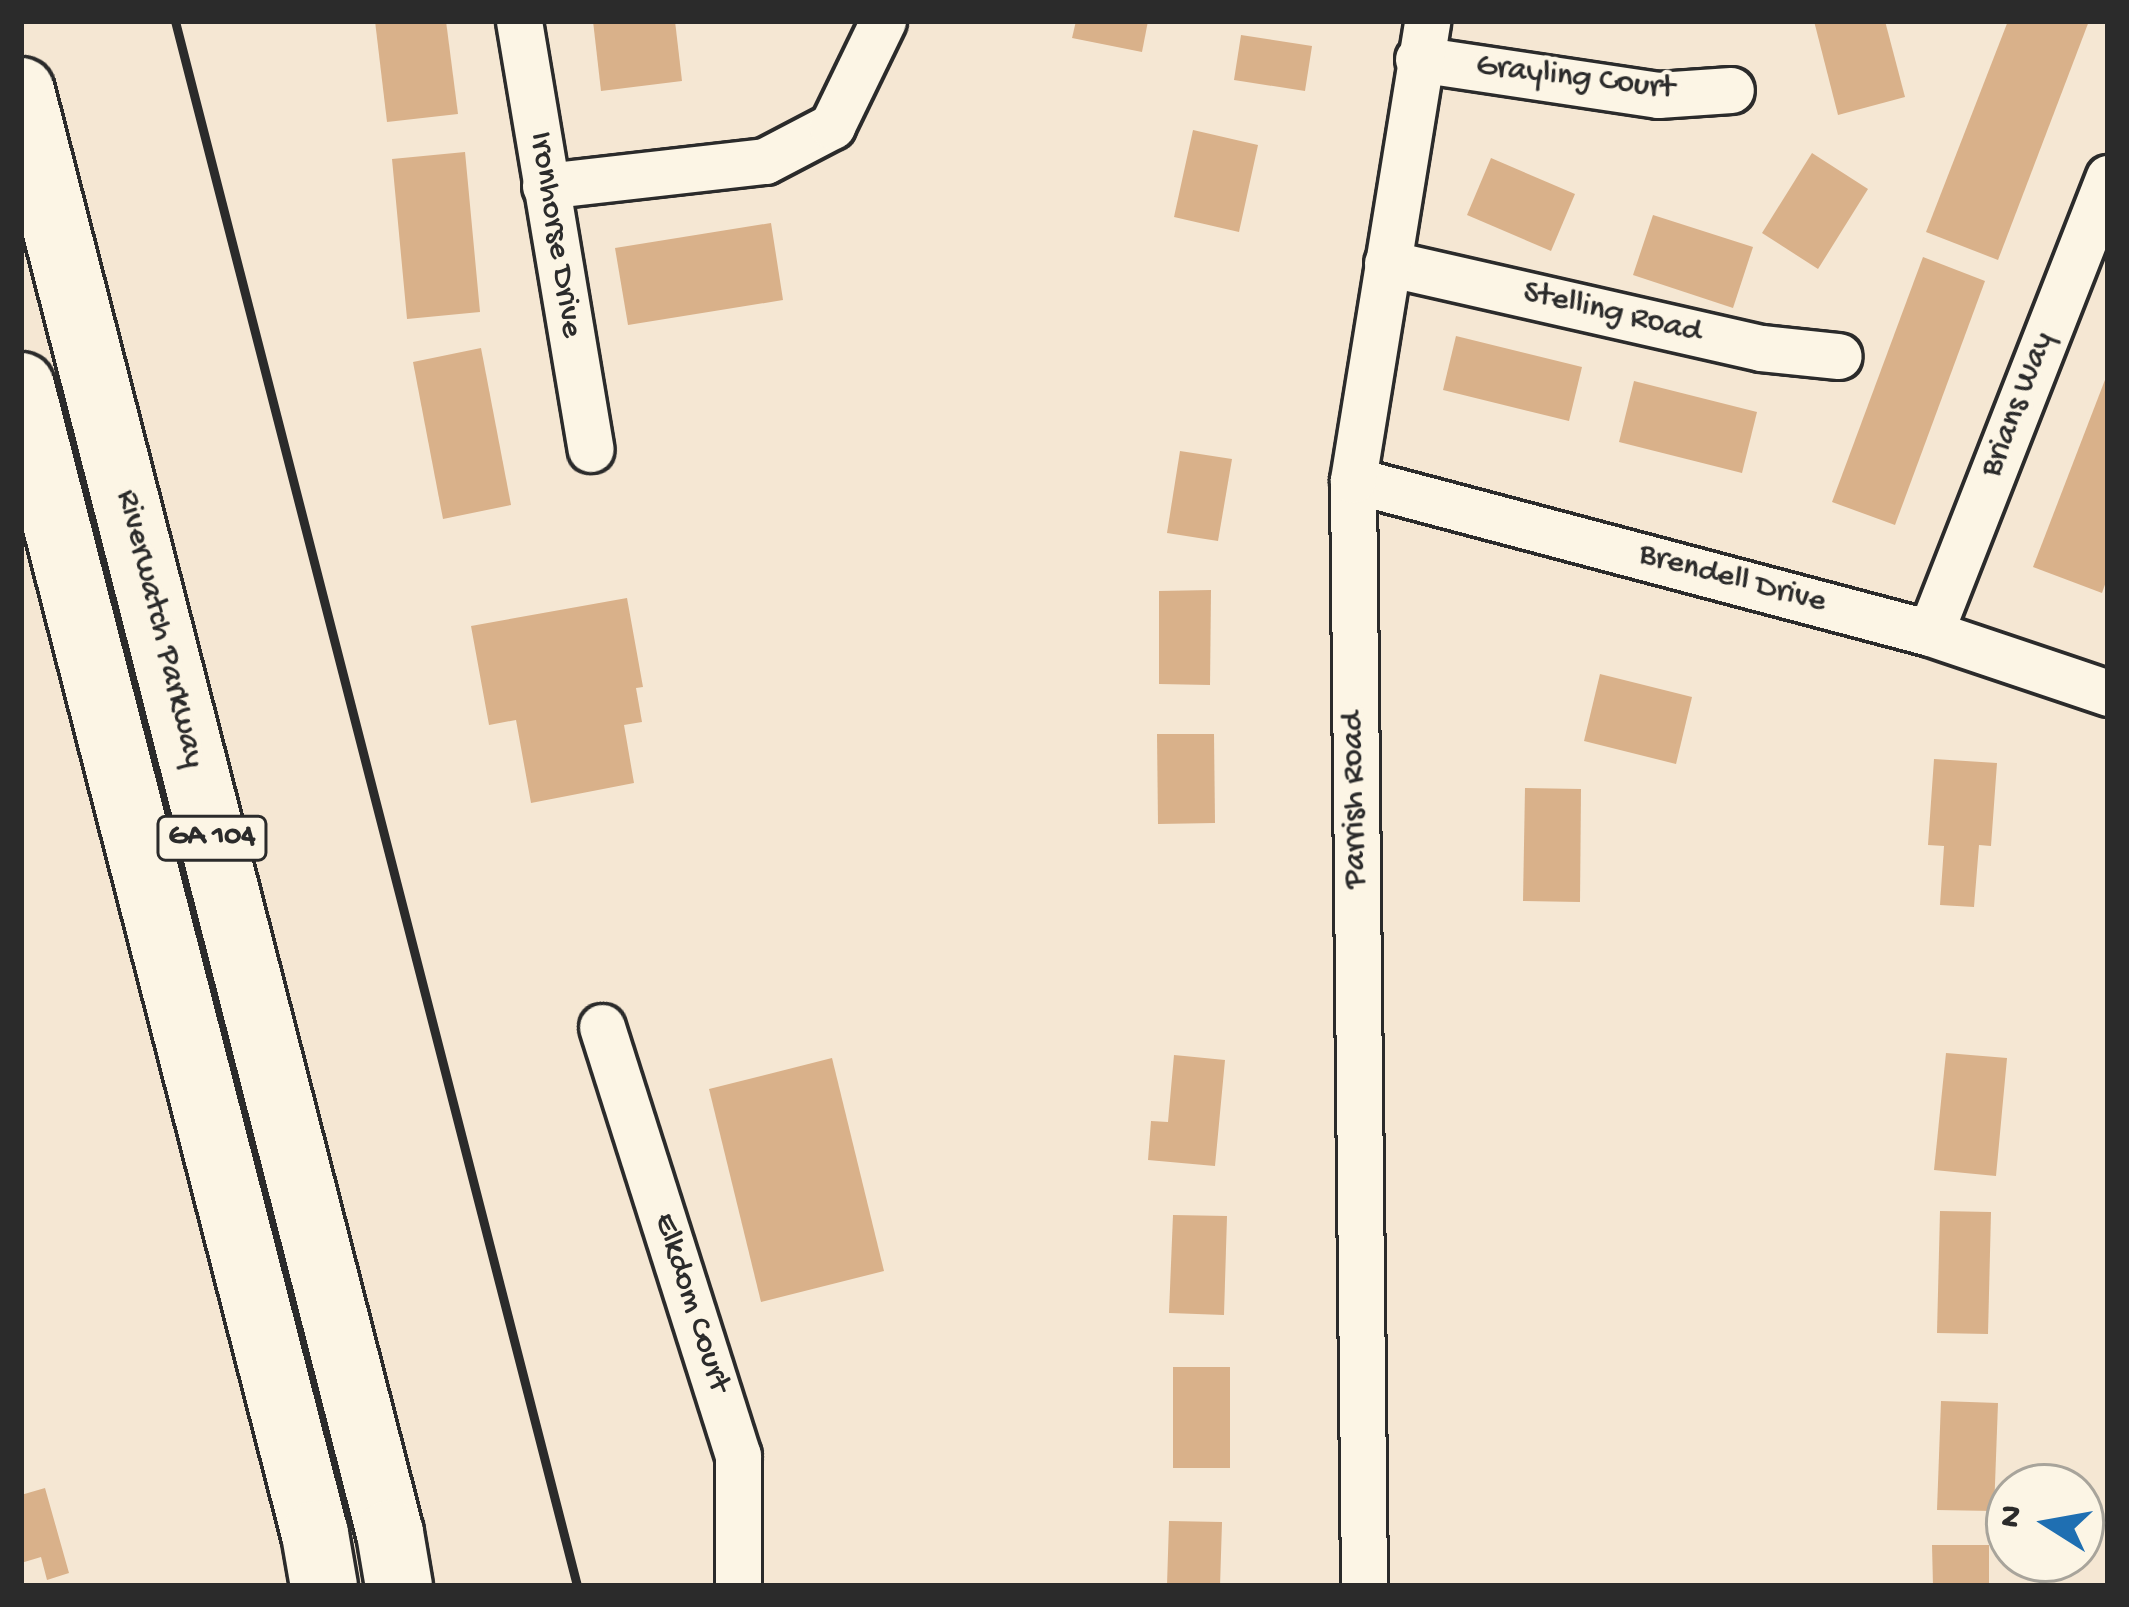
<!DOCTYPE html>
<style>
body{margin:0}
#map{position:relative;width:2129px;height:1607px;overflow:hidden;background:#f5e7d3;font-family:"Gochi Hand",sans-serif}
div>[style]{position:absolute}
.building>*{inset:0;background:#d9b18a}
.roads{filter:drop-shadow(3px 0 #2b2b2b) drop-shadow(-3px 0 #2b2b2b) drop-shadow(0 3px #2b2b2b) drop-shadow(0 -3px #2b2b2b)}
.minor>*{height:45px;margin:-22.5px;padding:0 22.5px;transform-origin:22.5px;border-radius:22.5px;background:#fcf5e5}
.primary>*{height:66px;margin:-33px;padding:0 33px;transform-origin:33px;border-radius:33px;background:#fcf5e5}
.rail>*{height:9px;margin:-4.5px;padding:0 4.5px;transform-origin:4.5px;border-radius:4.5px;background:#2b2b2b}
span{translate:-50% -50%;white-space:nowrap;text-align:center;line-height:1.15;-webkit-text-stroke:9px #fcf5e5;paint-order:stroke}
.shield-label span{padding:3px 9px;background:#fcf5e5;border:3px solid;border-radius:9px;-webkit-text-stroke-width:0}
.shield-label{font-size:30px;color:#2b2b2b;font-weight:700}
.street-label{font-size:33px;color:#2b2b2b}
.frame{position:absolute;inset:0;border:24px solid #2b2b2b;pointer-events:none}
.north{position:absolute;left:1985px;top:1463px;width:120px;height:120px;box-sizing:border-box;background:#fcf5e5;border:3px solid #a8a49b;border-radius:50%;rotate:281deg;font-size:33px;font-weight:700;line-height:48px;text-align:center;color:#2b2b2b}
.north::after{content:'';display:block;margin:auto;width:42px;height:54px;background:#1f6fb2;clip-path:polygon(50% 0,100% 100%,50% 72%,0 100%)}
</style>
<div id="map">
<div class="building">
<i style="clip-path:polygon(375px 21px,446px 21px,458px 114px,387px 122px)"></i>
<i style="clip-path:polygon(593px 21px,675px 21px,682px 81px,601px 91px)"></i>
<i style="clip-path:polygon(1076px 21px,1148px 21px,1142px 52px,1072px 38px)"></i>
<i style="clip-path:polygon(1814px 21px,1885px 21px,1905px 97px,1838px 115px)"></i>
<i style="clip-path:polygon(2008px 21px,2089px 21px,1998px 260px,1926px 232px)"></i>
<i style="clip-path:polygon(1241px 35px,1312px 46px,1305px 91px,1234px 80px)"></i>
<i style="clip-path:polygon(1193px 130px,1258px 145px,1239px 232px,1174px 217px)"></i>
<i style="clip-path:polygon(465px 152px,480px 312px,407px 319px,392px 159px)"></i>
<i style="clip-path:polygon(1812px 153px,1868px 189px,1818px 269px,1762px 233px)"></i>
<i style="clip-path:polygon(1491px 158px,1575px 194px,1551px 251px,1467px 215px)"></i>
<i style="clip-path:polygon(1653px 215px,1753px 247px,1733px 308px,1633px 275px)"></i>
<i style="clip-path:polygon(771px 223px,783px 300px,628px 325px,615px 248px)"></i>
<i style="clip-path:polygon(1923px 257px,1985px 281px,1895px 525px,1832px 502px)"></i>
<i style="clip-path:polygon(1456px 336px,1582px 367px,1569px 421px,1443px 390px)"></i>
<i style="clip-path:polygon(481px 348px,511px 505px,443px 519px,413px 362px)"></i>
<i style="clip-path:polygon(2108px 372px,2108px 576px,2102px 593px,2033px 567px)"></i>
<i style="clip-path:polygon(1634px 381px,1757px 412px,1742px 473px,1619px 442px)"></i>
<i style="clip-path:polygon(1180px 451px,1232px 459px,1218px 541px,1167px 533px)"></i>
<i style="clip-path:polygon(1211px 590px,1210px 685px,1159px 684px,1159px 591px)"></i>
<i style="clip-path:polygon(627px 598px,643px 687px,636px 688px,642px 722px,624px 725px,634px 783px,531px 803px,516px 720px,489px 725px,471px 626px)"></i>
<i style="clip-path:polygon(1600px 674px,1692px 697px,1676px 764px,1584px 741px)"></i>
<i style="clip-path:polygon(1157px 734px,1214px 734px,1215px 823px,1158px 824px)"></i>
<i style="clip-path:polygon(1934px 759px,1997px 763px,1991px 846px,1979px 845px,1974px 907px,1940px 905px,1944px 846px,1928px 845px)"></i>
<i style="clip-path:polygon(1525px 788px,1581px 789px,1580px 902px,1523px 901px)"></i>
<i style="clip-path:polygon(1946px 1053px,2007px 1058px,1996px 1176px,1934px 1170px)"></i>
<i style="clip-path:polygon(1174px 1055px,1225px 1060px,1215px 1166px,1148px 1160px,1151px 1121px,1168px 1122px)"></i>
<i style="clip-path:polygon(832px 1058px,884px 1271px,761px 1302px,709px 1089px)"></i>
<i style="clip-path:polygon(1940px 1211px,1991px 1212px,1988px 1334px,1937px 1333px)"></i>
<i style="clip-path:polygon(1173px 1215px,1227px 1216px,1224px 1315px,1169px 1313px)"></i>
<i style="clip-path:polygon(1173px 1367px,1230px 1367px,1230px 1468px,1173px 1468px)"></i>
<i style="clip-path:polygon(1941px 1401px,1998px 1403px,1994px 1511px,1937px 1510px)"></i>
<i style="clip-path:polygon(45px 1488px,69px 1573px,47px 1580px,41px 1557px,21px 1563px,21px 1495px)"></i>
<i style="clip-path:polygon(1169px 1521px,1222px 1522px,1220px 1586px,1167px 1586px)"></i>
<i style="clip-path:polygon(1932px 1545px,1989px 1545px,1989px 1586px,1933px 1586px)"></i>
</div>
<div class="roads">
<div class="minor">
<i style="left:519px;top:21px;width:434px;rotate:80.5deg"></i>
<i style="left:1418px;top:59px;width:243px;rotate:8.5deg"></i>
<i style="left:1658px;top:95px;width:73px;rotate:-3.9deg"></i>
<i style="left:545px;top:186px;width:221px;rotate:-6.5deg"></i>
<i style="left:765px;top:161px;width:76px;rotate:-27.6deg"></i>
<i style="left:832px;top:126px;width:117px;rotate:-64.1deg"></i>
<i style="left:1387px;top:263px;width:384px;rotate:12.8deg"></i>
<i style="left:1761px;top:348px;width:78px;rotate:5.9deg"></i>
<i style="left:1353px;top:480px;width:597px;rotate:14.85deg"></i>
<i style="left:1930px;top:633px;width:188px;rotate:18.6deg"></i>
<i style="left:1930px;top:633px;width:489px;rotate:-68.6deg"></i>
<i style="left:602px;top:1027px;width:449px;rotate:72.4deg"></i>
<i style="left:738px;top:1455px;width:131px;rotate:90deg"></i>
<i style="left:1364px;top:1586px;width:1106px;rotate:-90.57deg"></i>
<i style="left:1353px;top:480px;width:465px;rotate:-80.8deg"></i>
</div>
<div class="primary">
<i style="left:21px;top:91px;width:1488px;rotate:75.65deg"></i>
<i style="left:390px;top:1533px;width:54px;rotate:80.4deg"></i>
<i style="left:21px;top:386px;width:1185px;rotate:75.64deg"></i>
<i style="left:315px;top:1534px;width:53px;rotate:80.2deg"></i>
</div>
</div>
<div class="rail">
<i style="left:175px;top:21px;width:1616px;rotate:75.59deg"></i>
</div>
<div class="shield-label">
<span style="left:212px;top:838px">GA 104</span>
</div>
<div class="street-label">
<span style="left:1575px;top:79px;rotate:7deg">Grayling Court</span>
<span style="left:554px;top:235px;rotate:81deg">Ironhorse Drive</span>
<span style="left:1612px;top:314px;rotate:13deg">Stelling Road</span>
<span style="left:2019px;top:405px;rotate:-69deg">Brians Way</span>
<span style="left:1732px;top:580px;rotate:15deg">Brendell Drive</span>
<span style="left:159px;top:629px;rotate:76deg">Riverwatch Parkway</span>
<span style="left:1356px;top:800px;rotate:-91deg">Parrish Road</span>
<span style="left:690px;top:1303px;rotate:72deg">Elkdom Court</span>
</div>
<div class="frame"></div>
<div class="north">N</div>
</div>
